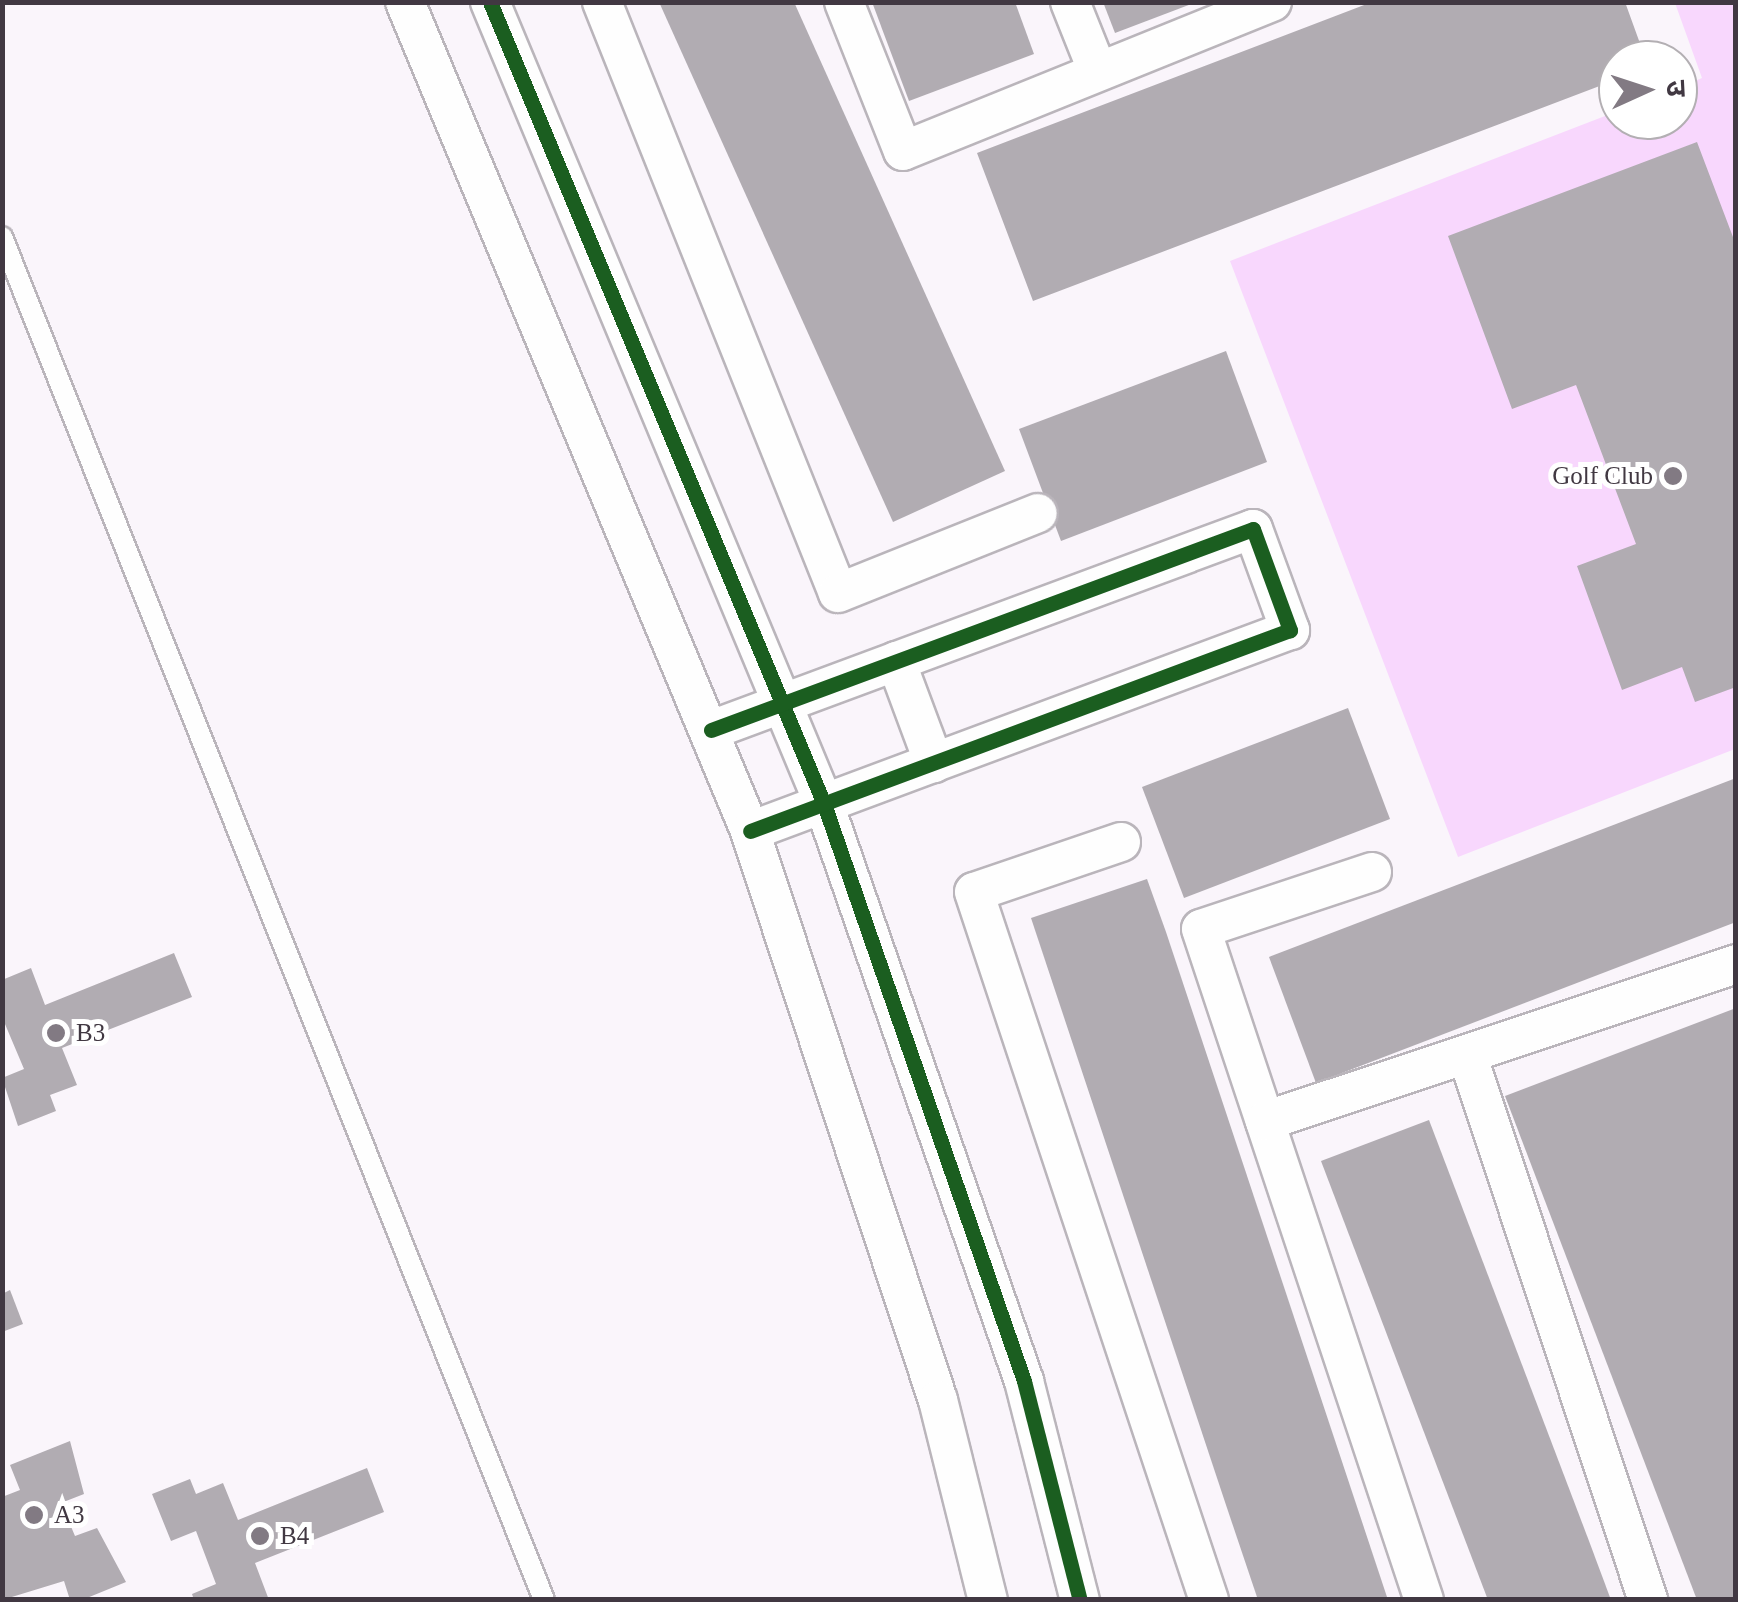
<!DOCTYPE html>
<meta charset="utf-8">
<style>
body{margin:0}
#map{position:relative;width:1738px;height:1602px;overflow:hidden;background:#faf5fb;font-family:"Times New Roman","Noto Sans Devanagari",serif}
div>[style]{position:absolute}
.green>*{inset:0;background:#f8d7fd}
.building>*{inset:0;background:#b1acb2}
.roads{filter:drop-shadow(2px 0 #bab5bb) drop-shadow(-2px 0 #bab5bb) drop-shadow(0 2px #bab5bb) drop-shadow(0 -2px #bab5bb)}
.service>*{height:20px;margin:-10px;padding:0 10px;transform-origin:10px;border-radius:10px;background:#fefefe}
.minor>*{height:38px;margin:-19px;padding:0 19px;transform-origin:19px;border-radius:19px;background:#fefefe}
.cycleway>*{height:15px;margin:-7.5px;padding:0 7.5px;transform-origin:7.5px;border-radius:7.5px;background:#1b5e20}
.dots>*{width:28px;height:28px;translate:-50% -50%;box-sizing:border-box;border:5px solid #fff;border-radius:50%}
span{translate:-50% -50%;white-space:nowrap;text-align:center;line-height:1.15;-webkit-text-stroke:10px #fff;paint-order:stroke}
.poi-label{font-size:25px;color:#413842}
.right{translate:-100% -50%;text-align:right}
.left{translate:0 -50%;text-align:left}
.frame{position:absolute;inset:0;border:5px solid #413842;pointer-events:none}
.north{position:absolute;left:1598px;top:40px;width:100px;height:100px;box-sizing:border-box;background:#fff;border:2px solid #b3afb3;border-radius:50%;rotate:87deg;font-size:28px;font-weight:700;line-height:40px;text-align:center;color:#413842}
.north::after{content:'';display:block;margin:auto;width:35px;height:45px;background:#827a83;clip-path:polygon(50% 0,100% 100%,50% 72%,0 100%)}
</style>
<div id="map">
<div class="green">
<i style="clip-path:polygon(1675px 3px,1735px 3px,1735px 749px,1458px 857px,1230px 261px,1618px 111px,1618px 120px,1678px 120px,1678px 88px,1702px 78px)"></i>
</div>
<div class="building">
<i style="clip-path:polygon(659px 2px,794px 2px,1005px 471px,893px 522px)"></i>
<i style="clip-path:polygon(872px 2px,1015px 2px,1034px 54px,909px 101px)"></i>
<i style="clip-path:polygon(1103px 2px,1194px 2px,1194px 3px,1115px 33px)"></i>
<i style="clip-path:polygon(1372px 2px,1625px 2px,1646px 60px,1618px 60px,1618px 79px,1033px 301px,977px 153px)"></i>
<i style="clip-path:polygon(1697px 142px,1736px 245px,1736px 687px,1695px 702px,1682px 667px,1622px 690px,1577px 566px,1636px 544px,1576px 385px,1512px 409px,1448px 236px)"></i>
<i style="clip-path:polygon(1226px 351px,1267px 462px,1061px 541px,1019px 429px)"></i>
<i style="clip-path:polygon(1348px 708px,1390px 819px,1184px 898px,1142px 787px)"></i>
<i style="clip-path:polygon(1736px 778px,1736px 922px,1316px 1083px,1269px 957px)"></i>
<i style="clip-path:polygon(1147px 879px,1166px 932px,1388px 1600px,1258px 1600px,1226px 1505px,1031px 918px)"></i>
<i style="clip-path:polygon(174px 953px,192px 997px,62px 1048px,77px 1085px,50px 1095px,56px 1111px,18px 1126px,2px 1078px,24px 1069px,2px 1017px,2px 980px,31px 968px,45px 1005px)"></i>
<i style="clip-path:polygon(1736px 1008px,1736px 1600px,1697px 1600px,1505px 1096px)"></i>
<i style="clip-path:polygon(1429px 1120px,1589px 1541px,1611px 1600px,1488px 1600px,1441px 1477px,1321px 1161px)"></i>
<i style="clip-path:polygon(10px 1290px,23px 1324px,2px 1332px,2px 1294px)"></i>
<i style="clip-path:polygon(70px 1441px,84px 1494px,61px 1503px,75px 1536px,97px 1528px,126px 1582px,82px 1600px,70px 1600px,64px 1581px,2px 1600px,2px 1497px,20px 1490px,10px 1465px)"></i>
<i style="clip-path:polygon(367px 1468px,384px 1512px,255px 1563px,269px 1600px,194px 1600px,192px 1594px,216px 1584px,196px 1531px,171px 1541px,152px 1494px,190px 1479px,196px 1494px,223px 1483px,238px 1520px)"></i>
</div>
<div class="roads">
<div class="service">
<i style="left:2px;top:237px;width:1467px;rotate:68.31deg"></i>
</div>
<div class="minor">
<i style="left:405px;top:2px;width:898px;rotate:67.4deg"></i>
<i style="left:750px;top:831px;width:599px;rotate:71.72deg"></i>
<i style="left:938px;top:1400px;width:206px;rotate:76deg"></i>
<i style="left:490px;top:2px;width:869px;rotate:67.39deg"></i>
<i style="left:824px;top:804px;width:611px;rotate:70.88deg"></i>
<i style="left:1024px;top:1381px;width:226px;rotate:75.7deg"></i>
<i style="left:602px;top:2px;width:636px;rotate:68.23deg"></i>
<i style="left:838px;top:593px;width:215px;rotate:-21.8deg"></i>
<i style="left:844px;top:2px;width:160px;rotate:68.4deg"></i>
<i style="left:903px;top:151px;width:398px;rotate:-22deg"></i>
<i style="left:1070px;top:2px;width:75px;rotate:68.2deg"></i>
<i style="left:896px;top:661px;width:109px;rotate:69.6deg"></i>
<i style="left:711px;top:730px;width:578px;rotate:-20.35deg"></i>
<i style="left:1253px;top:529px;width:108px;rotate:69.9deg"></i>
<i style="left:1290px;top:630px;width:576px;rotate:159.58deg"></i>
<i style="left:1121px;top:842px;width:155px;rotate:161.2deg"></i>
<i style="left:974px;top:892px;width:746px;rotate:71.64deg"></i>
<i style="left:1372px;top:872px;width:180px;rotate:161.6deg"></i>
<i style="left:1201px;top:929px;width:707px;rotate:71.62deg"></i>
<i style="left:1467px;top:1054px;width:575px;rotate:71.66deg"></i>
<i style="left:1265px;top:1121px;width:496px;rotate:-18.4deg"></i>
</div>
</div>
<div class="cycleway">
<i style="left:490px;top:2px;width:869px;rotate:67.39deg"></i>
<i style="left:824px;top:804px;width:611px;rotate:70.88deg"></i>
<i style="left:1024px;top:1381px;width:226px;rotate:75.7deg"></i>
<i style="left:711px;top:730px;width:578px;rotate:-20.35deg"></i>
<i style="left:1253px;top:529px;width:108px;rotate:69.9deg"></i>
<i style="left:1290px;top:630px;width:576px;rotate:159.58deg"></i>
</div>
<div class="dots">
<i style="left:1673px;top:476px;background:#827a83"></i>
<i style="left:56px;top:1033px;background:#827a83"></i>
<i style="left:34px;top:1515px;background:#827a83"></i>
<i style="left:260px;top:1536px;background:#827a83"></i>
</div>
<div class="poi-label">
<span class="right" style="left:1653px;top:476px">Golf Club</span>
<span class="left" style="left:76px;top:1033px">B3</span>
<span class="left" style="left:54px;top:1515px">A3</span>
<span class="left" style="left:280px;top:1536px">B4</span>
</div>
<div class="frame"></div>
<div class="north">उ</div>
</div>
